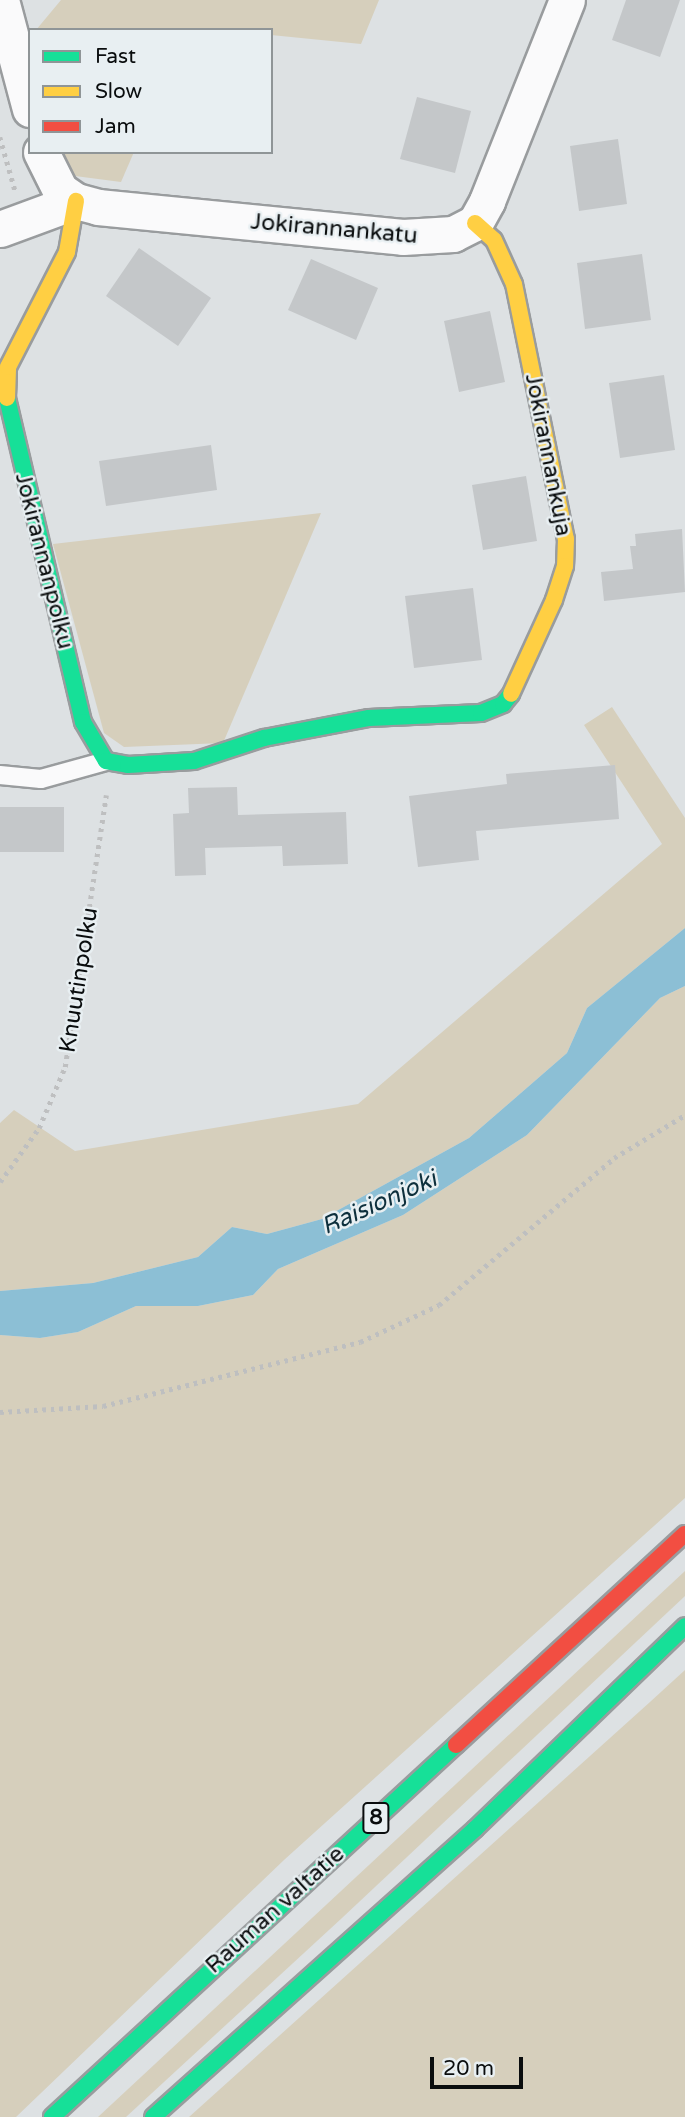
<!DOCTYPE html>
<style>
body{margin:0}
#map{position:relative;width:685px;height:2117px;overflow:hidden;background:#dde1e3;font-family:"Varela Round",sans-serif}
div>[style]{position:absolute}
.green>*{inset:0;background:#d6cfbc}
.water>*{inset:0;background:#8cbfd5}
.building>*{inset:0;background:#c4c7c9}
.path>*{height:4.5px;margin-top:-2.25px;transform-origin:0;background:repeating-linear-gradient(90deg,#bebfc0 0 3.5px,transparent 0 8.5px)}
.roads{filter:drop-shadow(2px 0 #999c9e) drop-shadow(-2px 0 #999c9e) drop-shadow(0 2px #999c9e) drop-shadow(0 -2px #999c9e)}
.lane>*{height:18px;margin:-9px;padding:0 9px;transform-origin:9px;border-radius:9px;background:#fafafb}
.street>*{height:35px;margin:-17.5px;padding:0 17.5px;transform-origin:17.5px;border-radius:17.5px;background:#fafafb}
.fast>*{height:16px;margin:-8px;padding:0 8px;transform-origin:8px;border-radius:8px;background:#16e098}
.slow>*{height:16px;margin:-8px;padding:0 8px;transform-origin:8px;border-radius:8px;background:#ffcf43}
.jam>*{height:16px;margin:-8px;padding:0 8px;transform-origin:8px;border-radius:8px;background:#f24e42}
span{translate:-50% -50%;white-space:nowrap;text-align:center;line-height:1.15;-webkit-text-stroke:5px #e8eff2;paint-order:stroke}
.shield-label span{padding:2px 5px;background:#e8eff2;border:2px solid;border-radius:5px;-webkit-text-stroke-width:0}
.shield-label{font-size:21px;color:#0a0d0e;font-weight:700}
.street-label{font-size:23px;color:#0a0d0e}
.water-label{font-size:24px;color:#0d2f3c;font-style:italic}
.legend{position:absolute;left:28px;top:28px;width:245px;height:126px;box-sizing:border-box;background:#e8eff2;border:2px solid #8f9597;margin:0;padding:9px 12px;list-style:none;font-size:21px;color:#0a0d0e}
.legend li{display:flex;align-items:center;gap:14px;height:35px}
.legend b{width:35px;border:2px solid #8f9597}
.scale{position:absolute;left:430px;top:2057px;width:93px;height:32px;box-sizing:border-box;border:4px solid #0a0d0e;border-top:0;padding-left:9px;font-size:21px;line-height:24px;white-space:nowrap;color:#0a0d0e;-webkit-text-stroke:5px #e8eff2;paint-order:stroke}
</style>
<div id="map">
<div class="green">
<i style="clip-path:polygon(61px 0,379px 0,361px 44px,271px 35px,271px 30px,36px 30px)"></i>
<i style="clip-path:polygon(62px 152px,134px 152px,121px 182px,75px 176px)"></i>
<i style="clip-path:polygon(321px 513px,223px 743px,124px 747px,104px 733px,53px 544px)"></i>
<i style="clip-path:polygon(612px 707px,685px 818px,685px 928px,587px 1008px,567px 1053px,469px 1138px,322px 1219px,267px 1234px,232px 1227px,198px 1257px,93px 1283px,0 1291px,0 1123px,14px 1110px,75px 1151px,358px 1104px,662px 844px,584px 725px)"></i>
<i style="clip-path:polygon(685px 986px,685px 1498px,284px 1860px,16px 2117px,0 2117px,0 1335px,40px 1338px,78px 1332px,136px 1306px,198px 1306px,253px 1295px,278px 1269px,403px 1215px,527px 1135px,660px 998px)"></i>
<i style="clip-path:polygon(685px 1571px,685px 1596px,342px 1918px,126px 2117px,98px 2117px)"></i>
<i style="clip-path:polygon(685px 1670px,685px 2117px,189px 2117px,650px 1702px)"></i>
</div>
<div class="water">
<i style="clip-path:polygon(685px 928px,685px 986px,660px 998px,527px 1135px,403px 1215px,278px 1269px,253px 1295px,198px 1306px,136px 1306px,78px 1332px,40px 1338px,0 1335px,0 1291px,93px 1283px,198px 1257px,232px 1227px,267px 1234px,322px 1219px,469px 1138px,567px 1053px,587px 1008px)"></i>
</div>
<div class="building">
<i style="clip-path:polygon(626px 0,680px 0,660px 57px,612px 40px)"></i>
<i style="clip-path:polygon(417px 97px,471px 111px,455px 173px,400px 159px)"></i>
<i style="clip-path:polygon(618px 139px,627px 204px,579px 211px,570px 146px)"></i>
<i style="clip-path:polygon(139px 248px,211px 298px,178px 346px,106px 296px)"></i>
<i style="clip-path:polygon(642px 254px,651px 320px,585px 329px,577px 263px)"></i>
<i style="clip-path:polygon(311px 259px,378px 288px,356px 340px,288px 310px)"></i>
<i style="clip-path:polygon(490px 311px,505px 382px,459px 392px,444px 321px)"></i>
<i style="clip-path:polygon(664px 375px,675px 450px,620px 458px,609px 383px)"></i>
<i style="clip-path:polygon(211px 445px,217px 490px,106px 506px,99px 461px)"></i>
<i style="clip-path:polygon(526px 476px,537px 541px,483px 550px,472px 485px)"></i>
<i style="clip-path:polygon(682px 529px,685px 592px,604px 601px,601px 572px,633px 569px,630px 546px,636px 546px,635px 534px)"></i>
<i style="clip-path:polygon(473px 588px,482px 660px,414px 668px,405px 596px)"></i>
<i style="clip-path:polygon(615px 765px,619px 819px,476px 831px,479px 860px,418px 867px,409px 796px,507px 784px,506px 774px)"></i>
<i style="clip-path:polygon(237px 787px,238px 815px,346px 812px,348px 864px,283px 866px,282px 846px,205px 848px,206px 875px,175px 876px,173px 814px,189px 813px,188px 788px)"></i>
<i style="clip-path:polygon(0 807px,64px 807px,64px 852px,0 852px)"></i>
</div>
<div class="path">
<i style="left:0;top:137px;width:55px;rotate:74.2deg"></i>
<i style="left:0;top:1182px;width:67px;rotate:-54.2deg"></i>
<i style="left:39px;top:1128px;width:66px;rotate:-66.9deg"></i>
<i style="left:65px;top:1067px;width:275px;rotate:-81.4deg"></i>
<i style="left:0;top:1412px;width:103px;rotate:-3.3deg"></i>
<i style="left:103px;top:1406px;width:265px;rotate:-14deg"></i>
<i style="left:360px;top:1342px;width:87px;rotate:-25.1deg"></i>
<i style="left:439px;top:1305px;width:229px;rotate:-40deg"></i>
<i style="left:614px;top:1158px;width:83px;rotate:-31.2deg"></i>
</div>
<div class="roads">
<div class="lane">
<i style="left:0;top:775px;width:41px;rotate:5.6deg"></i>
<i style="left:41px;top:779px;width:67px;rotate:-15.5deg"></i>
</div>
<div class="street">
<i style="left:1px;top:0;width:113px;rotate:75.1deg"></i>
<i style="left:41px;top:152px;width:42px;rotate:63.4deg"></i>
<i style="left:60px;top:190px;width:19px;rotate:35deg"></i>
<i style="left:76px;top:201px;width:23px;rotate:15deg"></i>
<i style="left:98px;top:207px;width:306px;rotate:5.6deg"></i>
<i style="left:403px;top:237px;width:50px;rotate:-3.4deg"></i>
<i style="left:453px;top:234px;width:25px;rotate:-27deg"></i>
<i style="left:475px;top:223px;width:25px;rotate:-61deg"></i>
<i style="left:487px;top:201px;width:216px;rotate:-68.3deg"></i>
<i style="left:0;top:229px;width:81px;rotate:-20.2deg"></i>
</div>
<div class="fast">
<i style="left:7px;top:398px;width:333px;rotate:76.8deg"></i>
<i style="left:83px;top:722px;width:45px;rotate:59.5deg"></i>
<i style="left:106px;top:761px;width:22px;rotate:10deg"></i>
<i style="left:128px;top:765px;width:66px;rotate:-3.5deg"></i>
<i style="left:194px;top:761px;width:74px;rotate:-18.2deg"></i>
<i style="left:264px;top:738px;width:107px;rotate:-10.8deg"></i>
<i style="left:369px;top:718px;width:112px;rotate:-2.6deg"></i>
<i style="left:481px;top:713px;width:24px;rotate:-22deg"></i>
<i style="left:503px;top:704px;width:13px;rotate:-51deg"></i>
<i style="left:52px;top:2117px;width:549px;rotate:-42.64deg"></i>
<i style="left:153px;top:2117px;width:432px;rotate:-41.8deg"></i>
<i style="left:475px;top:1829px;width:292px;rotate:-44deg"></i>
</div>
<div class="slow">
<i style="left:475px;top:223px;width:25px;rotate:42deg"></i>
<i style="left:494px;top:240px;width:48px;rotate:65.6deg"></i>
<i style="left:514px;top:284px;width:260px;rotate:78.5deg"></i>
<i style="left:566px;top:539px;width:27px;rotate:92deg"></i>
<i style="left:565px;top:566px;width:36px;rotate:108deg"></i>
<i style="left:554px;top:600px;width:103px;rotate:114.6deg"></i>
<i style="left:7px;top:398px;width:31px;rotate:-88deg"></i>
<i style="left:8px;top:367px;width:129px;rotate:-62.8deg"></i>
<i style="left:67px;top:252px;width:52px;rotate:-80deg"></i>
</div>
<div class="jam">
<i style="left:456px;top:1745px;width:311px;rotate:-42.7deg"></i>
</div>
</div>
<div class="shield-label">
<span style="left:376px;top:1818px">8</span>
</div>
<div class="street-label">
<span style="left:334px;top:229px;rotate:5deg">Jokirannankatu</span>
<span style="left:548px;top:455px;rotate:79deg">Jokirannankuja</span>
<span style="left:44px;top:561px;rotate:76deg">Jokirannanpolku</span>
<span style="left:79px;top:980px;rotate:-81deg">Knuutinpolku</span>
<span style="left:275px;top:1910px;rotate:-42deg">Rauman valtatie</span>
</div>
<div class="water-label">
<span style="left:379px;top:1203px;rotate:-24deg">Raisionjoki</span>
</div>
<ul class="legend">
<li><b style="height:9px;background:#16e098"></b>Fast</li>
<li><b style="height:9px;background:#ffcf43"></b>Slow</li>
<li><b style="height:9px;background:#f24e42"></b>Jam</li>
</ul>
<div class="scale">20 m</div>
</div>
